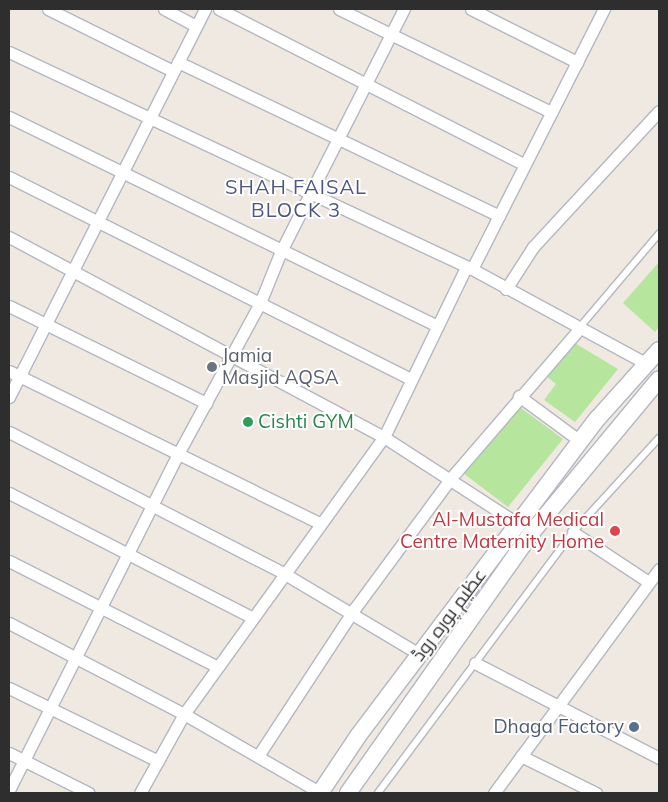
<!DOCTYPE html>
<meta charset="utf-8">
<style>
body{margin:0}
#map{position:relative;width:668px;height:802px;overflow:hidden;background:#efe9e1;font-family:Mulish,Cairo,sans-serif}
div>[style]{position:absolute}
.green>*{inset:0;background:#b6e59e}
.roads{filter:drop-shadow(1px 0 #b4b7c1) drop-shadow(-1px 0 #b4b7c1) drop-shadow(0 1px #b4b7c1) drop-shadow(0 -1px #b4b7c1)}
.service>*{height:5.5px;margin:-2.75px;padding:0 2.75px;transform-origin:2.75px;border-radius:2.75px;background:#fff}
.minor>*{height:11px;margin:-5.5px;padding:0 5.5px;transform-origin:5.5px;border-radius:5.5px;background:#fff}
.secondary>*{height:16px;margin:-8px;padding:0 8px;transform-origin:8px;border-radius:8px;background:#fff}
.dots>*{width:14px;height:14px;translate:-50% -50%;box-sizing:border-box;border:2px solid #fff;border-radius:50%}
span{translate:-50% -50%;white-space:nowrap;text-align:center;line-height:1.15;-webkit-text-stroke:4px #fff;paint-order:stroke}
.worship-label{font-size:19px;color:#5b616d}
.left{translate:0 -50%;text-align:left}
.leisure-label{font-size:19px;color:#27864d}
.health-label{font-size:19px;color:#be3a42}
.right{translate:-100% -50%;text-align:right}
.street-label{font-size:19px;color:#2e2e2e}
.service-label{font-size:19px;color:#4e5e75}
.neighbourhood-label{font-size:20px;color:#4d5680;letter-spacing:1px}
.frame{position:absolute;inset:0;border:10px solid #2e2e2e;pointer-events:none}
</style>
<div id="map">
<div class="green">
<i style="clip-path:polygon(659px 262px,659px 327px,655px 332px,623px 303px)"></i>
<i style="clip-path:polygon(573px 342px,618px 369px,575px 422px,544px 400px,556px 384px,545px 375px)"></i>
<i style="clip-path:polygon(517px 405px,563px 439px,508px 507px,463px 473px)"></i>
</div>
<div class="roads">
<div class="service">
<i style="left:580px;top:327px;width:122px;rotate:-49.7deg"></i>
<i style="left:378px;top:793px;width:326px;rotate:-53.2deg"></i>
<i style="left:573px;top:532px;width:127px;rotate:-47.5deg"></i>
</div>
<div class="minor">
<i style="left:48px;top:9px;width:140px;rotate:26.4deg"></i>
<i style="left:164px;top:9px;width:36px;rotate:28deg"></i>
<i style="left:219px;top:9px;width:343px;rotate:27deg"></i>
<i style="left:339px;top:9px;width:236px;rotate:25.9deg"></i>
<i style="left:471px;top:9px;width:119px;rotate:26.6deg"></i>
<i style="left:9px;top:52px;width:511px;rotate:25.11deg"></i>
<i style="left:472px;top:269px;width:199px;rotate:28.5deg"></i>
<i style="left:178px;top:62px;width:356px;rotate:25.6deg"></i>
<i style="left:9px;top:117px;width:477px;rotate:26deg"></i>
<i style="left:9px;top:177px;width:450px;rotate:26.7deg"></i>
<i style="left:9px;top:237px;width:425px;rotate:28.1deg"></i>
<i style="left:384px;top:437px;width:158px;rotate:32.9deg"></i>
<i style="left:472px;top:269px;width:292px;rotate:-63.1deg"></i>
<i style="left:506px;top:289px;width:50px;rotate:-57.3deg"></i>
<i style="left:533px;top:247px;width:185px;rotate:-47.2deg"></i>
<i style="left:9px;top:306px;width:220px;rotate:26.2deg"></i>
<i style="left:9px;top:371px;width:347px;rotate:26.1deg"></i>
<i style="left:519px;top:396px;width:76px;rotate:36.4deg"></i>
<i style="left:9px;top:397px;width:435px;rotate:-63.2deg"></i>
<i style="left:9px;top:432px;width:310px;rotate:27.2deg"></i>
<i style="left:285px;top:574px;width:156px;rotate:30.8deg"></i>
<i style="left:9px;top:493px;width:274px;rotate:27.1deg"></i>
<i style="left:573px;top:532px;width:89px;rotate:33.5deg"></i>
<i style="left:9px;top:561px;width:234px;rotate:26.9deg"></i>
<i style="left:9px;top:623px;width:197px;rotate:27.5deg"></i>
<i style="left:184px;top:714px;width:158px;rotate:30deg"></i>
<i style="left:475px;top:663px;width:207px;rotate:27.3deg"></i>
<i style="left:9px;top:688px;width:166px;rotate:26.1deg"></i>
<i style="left:9px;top:753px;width:89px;rotate:26.6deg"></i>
<i style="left:258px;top:756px;width:177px;rotate:-56.8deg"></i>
<i style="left:355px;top:608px;width:162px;rotate:-53.6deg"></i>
<i style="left:451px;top:478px;width:196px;rotate:-49.3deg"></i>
<i style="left:521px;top:756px;width:84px;rotate:26.3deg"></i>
<i style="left:9px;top:790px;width:376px;rotate:-63.3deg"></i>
<i style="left:178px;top:454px;width:172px;rotate:-61.5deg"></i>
<i style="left:260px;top:303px;width:56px;rotate:-68deg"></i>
<i style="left:281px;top:251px;width:271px;rotate:-63.1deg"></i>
<i style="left:140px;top:793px;width:90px;rotate:-60.9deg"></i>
<i style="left:184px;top:714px;width:342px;rotate:-54.2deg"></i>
<i style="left:384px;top:437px;width:189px;rotate:-64.2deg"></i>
<i style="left:494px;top:793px;width:278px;rotate:-53.6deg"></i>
</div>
<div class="secondary">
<i style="left:320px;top:793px;width:69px;rotate:-56.3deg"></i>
<i style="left:358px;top:736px;width:398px;rotate:-53deg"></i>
<i style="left:598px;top:418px;width:91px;rotate:-48.1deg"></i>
<i style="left:348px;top:793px;width:321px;rotate:-54.8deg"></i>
<i style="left:533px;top:531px;width:197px;rotate:-50.3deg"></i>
</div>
</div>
<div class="dots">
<i style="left:212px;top:367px;background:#6b7280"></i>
<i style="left:248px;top:422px;background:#2e9e5b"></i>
<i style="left:615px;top:531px;background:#e0444e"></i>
<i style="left:634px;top:727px;background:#5c6f8a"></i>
</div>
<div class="worship-label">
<span class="left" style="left:222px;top:367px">Jamia<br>Masjid AQSA</span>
</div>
<div class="leisure-label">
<span class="left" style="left:258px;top:422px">Cishti GYM</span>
</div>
<div class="health-label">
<span class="right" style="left:604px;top:531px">Al-Mustafa Medical<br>Centre Maternity Home</span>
</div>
<div class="street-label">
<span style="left:449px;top:615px;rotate:-53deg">عظیم پورہ روڈ</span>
</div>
<div class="service-label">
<span class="right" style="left:624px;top:727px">Dhaga Factory</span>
</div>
<div class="neighbourhood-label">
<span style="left:296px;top:198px">SHAH FAISAL<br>BLOCK 3</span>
</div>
<div class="frame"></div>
</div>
